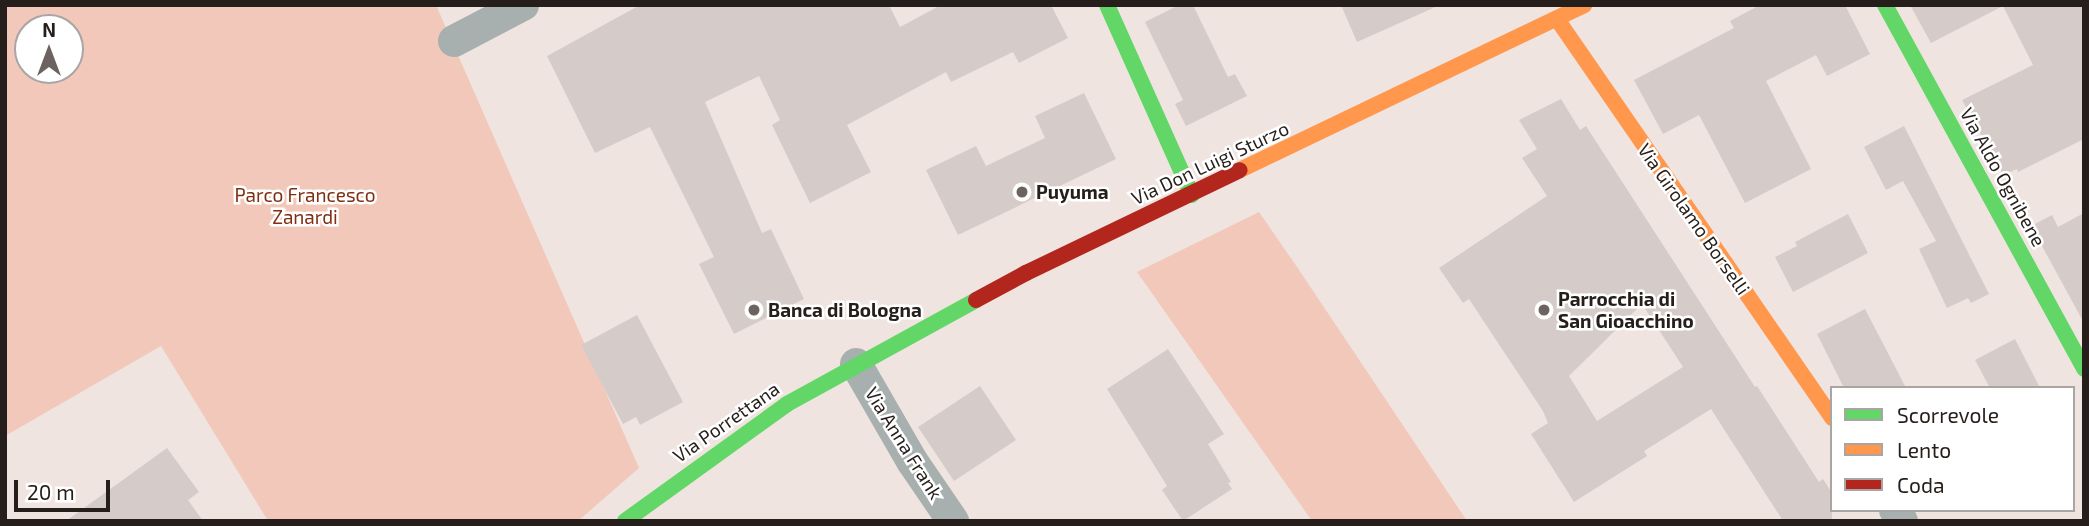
<!DOCTYPE html>
<style>
body{margin:0}
#map{position:relative;width:2089px;height:526px;overflow:hidden;background:#efe4df;font-family:"Exo 2",sans-serif}
div>[style]{position:absolute}
.green>*{inset:0;background:#f2c8bb}
.building>*{inset:0;background:#d5ccc9}
.street>*{height:32px;margin:-16px;padding:0 16px;transform-origin:16px;border-radius:16px;background:#a7b0ae}
.fast>*{height:16px;margin:-8px;padding:0 8px;transform-origin:8px;border-radius:8px;background:#63d668}
.slow>*{height:16px;margin:-8px;padding:0 8px;transform-origin:8px;border-radius:8px;background:#ff974d}
.jam>*{height:16px;margin:-8px;padding:0 8px;transform-origin:8px;border-radius:8px;background:#b3261e}
.dots>*{width:19px;height:19px;translate:-50% -50%;box-sizing:border-box;border:4px solid #fff;border-radius:50%}
span{translate:-50% -50%;white-space:nowrap;text-align:center;line-height:1.15;-webkit-text-stroke:5px #fff;paint-order:stroke}
.street-label{font-size:19px;color:#251e1b}
.poi-label{font-size:19px;color:#251e1b;font-weight:700}
.left{translate:0 -50%;text-align:left}
.park-label{font-size:19px;color:#802f13}
.frame{position:absolute;inset:0;border:7px solid #251e1b;pointer-events:none}
.legend{position:absolute;left:1830px;top:386px;width:245px;height:126px;box-sizing:border-box;background:#fff;border:2px solid #a8a5a4;margin:0;padding:9px 12px;list-style:none;font-size:21px;color:#251e1b}
.legend li{display:flex;align-items:center;gap:14px;height:35px}
.legend b{width:35px;border:2px solid #a8a5a4}
.north{position:absolute;left:14px;top:14px;width:70px;height:70px;box-sizing:border-box;background:#fff;border:2px solid #a8a5a4;border-radius:50%;rotate:0deg;font-size:19px;font-weight:700;line-height:28px;text-align:center;color:#251e1b}
.north::after{content:'';display:block;margin:auto;width:24px;height:32px;background:#6c6360;clip-path:polygon(50% 0,100% 100%,50% 72%,0 100%)}
.scale{position:absolute;left:14px;top:480px;width:96px;height:32px;box-sizing:border-box;border:4px solid #251e1b;border-top:0;padding-left:9px;font-size:21px;line-height:24px;white-space:nowrap;color:#251e1b;-webkit-text-stroke:5px #fff;paint-order:stroke}
</style>
<div id="map">
<div class="green">
<i style="clip-path:polygon(evenodd,5px 5px,436px 5px,639px 468px,578px 521px,268px 521px,161px 346px,5px 436px,5px 5px,28px 28px,70px 28px,70px 70px,28px 70px,28px 28px)"></i>
<i style="clip-path:polygon(1259px 212px,1295px 264px,1467px 521px,1312px 521px,1137px 272px)"></i>
</div>
<div class="building">
<i style="clip-path:polygon(640px 5px,889px 5px,900px 27px,941px 5px,1051px 5px,1068px 38px,1019px 63px,1013px 52px,951px 82px,946px 72px,847px 125px,871px 172px,810px 203px,772px 125px,780px 120px,759px 76px,705px 102px,762px 233px,771px 229px,804px 299px,734px 334px,699px 264px,714px 257px,650px 127px,595px 153px,547px 56px)"></i>
<i style="clip-path:polygon(1179px 5px,1193px 5px,1228px 77px,1235px 74px,1247px 96px,1186px 126px,1175px 104px,1183px 100px,1145px 22px)"></i>
<i style="clip-path:polygon(1341px 5px,1440px 5px,1357px 42px)"></i>
<i style="clip-path:polygon(1760px 5px,1845px 5px,1870px 54px,1827px 76px,1816px 55px,1766px 81px,1811px 169px,1745px 203px,1699px 115px,1663px 134px,1634px 80px,1734px 28px,1730px 21px)"></i>
<i style="clip-path:polygon(1910px 5px,2084px 5px,2084px 139px,2018px 172px,2017px 169px,2003px 175px,1962px 100px,2033px 65px,2003px 6px,1931px 43px)"></i>
<i style="clip-path:polygon(1084px 93px,1116px 159px,958px 235px,926px 170px,976px 146px,986px 166px,1045px 138px,1035px 116px)"></i>
<i style="clip-path:polygon(evenodd,1561px 99px,1580px 130px,1586px 126px,1755px 387px,1757px 386px,1819px 482px,1823px 479px,1832px 493px,1832px 521px,1783px 521px,1711px 409px,1644px 451px,1647px 456px,1574px 502px,1531px 434px,1548px 423px,1543px 411px,1469px 299px,1463px 303px,1439px 268px,1547px 196px,1522px 158px,1537px 149px,1519px 120px,1561px 99px,1642px 304px,1683px 367px,1597px 421px,1569px 376px,1642px 304px)"></i>
<i style="clip-path:polygon(1904px 126px,1989px 294px,1971px 303px,1968px 298px,1947px 308px,1919px 249px,1936px 241px,1903px 181px,1886px 190px,1864px 147px)"></i>
<i style="clip-path:polygon(2084px 213px,2084px 323px,2031px 226px,2052px 215px,2058px 227px)"></i>
<i style="clip-path:polygon(1848px 214px,1868px 253px,1793px 292px,1775px 257px,1797px 246px,1795px 242px)"></i>
<i style="clip-path:polygon(1865px 309px,1890px 357px,1906px 388px,1844px 388px,1817px 334px)"></i>
<i style="clip-path:polygon(637px 315px,683px 402px,640px 425px,636px 417px,623px 424px,581px 345px)"></i>
<i style="clip-path:polygon(2015px 339px,2040px 388px,1990px 388px,1975px 360px)"></i>
<i style="clip-path:polygon(1168px 349px,1224px 434px,1208px 444px,1231px 482px,1228px 483px,1232px 489px,1183px 521px,1162px 490px,1167px 486px,1107px 389px)"></i>
<i style="clip-path:polygon(980px 386px,1016px 440px,954px 481px,918px 427px)"></i>
<i style="clip-path:polygon(167px 448px,199px 492px,188px 500px,203px 521px,66px 521px)"></i>
</div>
<div class="street">
<i style="left:454px;top:41px;width:78px;rotate:-27.6deg"></i>
<i style="left:856px;top:364px;width:112px;rotate:60deg"></i>
<i style="left:912px;top:461px;width:73px;rotate:55.7deg"></i>
<i style="left:1895px;top:510px;width:13px;rotate:58deg"></i>
</div>
<div class="fast">
<i style="left:1107px;top:5px;width:208px;rotate:65.9deg"></i>
<i style="left:1885px;top:5px;width:415px;rotate:61.3deg"></i>
<i style="left:625px;top:521px;width:200px;rotate:-35.8deg"></i>
<i style="left:787px;top:404px;width:216px;rotate:-28.8deg"></i>
</div>
<div class="slow">
<i style="left:1557px;top:19px;width:485px;rotate:55.4deg"></i>
<i style="left:1240px;top:170px;width:382px;rotate:-25.6deg"></i>
</div>
<div class="jam">
<i style="left:976px;top:300px;width:57px;rotate:-28.4deg"></i>
<i style="left:1026px;top:273px;width:237px;rotate:-25.7deg"></i>
</div>
<div class="dots">
<i style="left:1022px;top:192px;background:#6c6360"></i>
<i style="left:754px;top:310px;background:#6c6360"></i>
<i style="left:1544px;top:310px;background:#6c6360"></i>
</div>
<div class="street-label">
<span style="left:1210px;top:163px;rotate:-25deg">Via Don Luigi Sturzo</span>
<span style="left:2003px;top:177px;rotate:61deg">Via Aldo Ognibene</span>
<span style="left:1694px;top:219px;rotate:55deg">Via Girolamo Borselli</span>
<span style="left:726px;top:422px;rotate:-35deg">Via Porrettana</span>
<span style="left:904px;top:443px;rotate:58deg">Via Anna Frank</span>
</div>
<div class="poi-label">
<span class="left" style="left:1036px;top:192px">Puyuma</span>
<span class="left" style="left:1558px;top:310px">Parrocchia di<br>San Gioacchino</span>
<span class="left" style="left:768px;top:310px">Banca di Bologna</span>
</div>
<div class="park-label">
<span style="left:305px;top:206px">Parco Francesco<br>Zanardi</span>
</div>
<div class="frame"></div>
<ul class="legend">
<li><b style="height:9px;background:#63d668"></b>Scorrevole</li>
<li><b style="height:9px;background:#ff974d"></b>Lento</li>
<li><b style="height:9px;background:#b3261e"></b>Coda</li>
</ul>
<div class="north">N</div>
<div class="scale">20 m</div>
</div>
